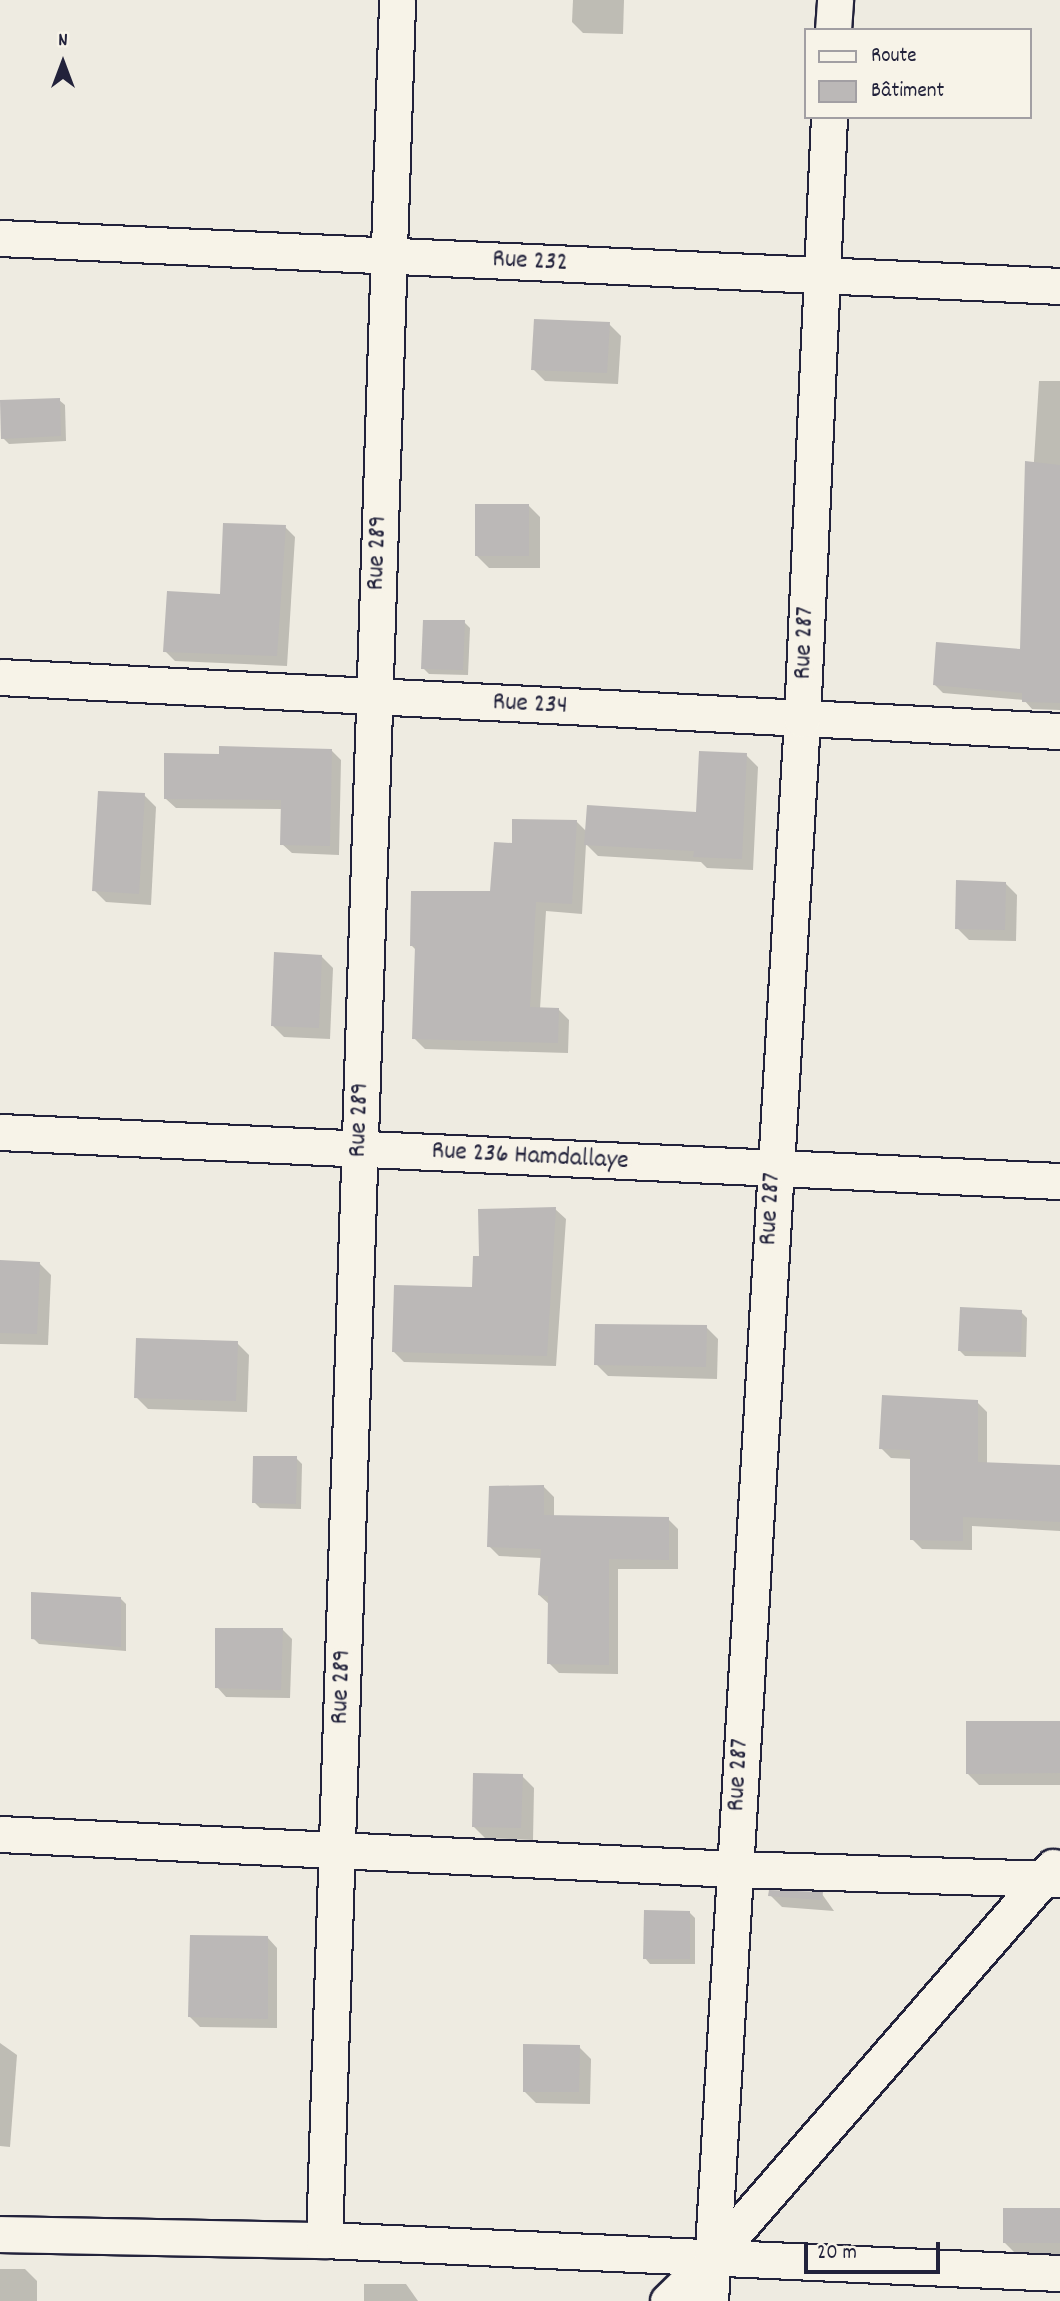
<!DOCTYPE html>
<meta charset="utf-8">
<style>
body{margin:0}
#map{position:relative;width:1060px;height:2301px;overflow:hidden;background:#eeebe1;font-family:Dekko,sans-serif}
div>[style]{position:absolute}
.shadow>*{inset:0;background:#0003}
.building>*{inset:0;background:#bbb8b7}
.roads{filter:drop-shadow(2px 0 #22223b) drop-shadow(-2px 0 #22223b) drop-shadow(0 2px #22223b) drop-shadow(0 -2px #22223b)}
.minor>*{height:35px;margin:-17.5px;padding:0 17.5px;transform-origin:17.5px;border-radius:17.5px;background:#f7f3e8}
span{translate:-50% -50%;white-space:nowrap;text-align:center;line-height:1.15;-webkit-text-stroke:7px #f7f3e8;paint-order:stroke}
.street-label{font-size:26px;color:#22223b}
.legend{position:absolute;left:804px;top:28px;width:228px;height:91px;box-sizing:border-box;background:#f7f3e8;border:2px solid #a29fa3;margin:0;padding:9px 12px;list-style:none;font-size:21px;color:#22223b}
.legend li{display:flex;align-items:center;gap:14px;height:35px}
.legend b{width:35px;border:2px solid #a29fa3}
.north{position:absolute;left:28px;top:28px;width:70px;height:70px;-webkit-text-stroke:5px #f7f3e8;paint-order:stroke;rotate:0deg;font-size:19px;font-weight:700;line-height:28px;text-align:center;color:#22223b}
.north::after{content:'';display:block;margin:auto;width:24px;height:32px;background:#22223b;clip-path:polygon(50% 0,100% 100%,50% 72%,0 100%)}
.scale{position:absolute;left:804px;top:2242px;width:136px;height:32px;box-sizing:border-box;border:4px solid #22223b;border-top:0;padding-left:9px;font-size:21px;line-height:24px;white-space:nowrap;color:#22223b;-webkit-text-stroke:5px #f7f3e8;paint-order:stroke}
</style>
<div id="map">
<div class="shadow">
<i style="clip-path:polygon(573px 0,624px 0,623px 34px,583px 33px,572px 22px)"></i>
<i style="clip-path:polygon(609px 324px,621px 336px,618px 384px,545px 381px,533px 369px)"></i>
<i style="clip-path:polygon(1039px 381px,1060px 381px,1060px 710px,1032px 709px,1024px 700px,943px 693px,935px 685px,1022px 651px)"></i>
<i style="clip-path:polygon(59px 400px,65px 405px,66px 441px,9px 444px,3px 438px)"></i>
<i style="clip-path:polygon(528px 505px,540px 517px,540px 568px,489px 568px,477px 556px)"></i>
<i style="clip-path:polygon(285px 527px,295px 537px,287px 666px,175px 661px,165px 651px)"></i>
<i style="clip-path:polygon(464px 622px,470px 628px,468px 675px,429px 674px,423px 668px)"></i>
<i style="clip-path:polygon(332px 751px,341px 760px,339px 855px,292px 853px,282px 844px,283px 809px,176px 808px,166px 799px,220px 756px)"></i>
<i style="clip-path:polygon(746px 755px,758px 767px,753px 870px,707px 868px,701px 862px,598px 856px,586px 844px,582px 914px,546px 911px,540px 1009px,558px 1009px,569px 1020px,568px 1053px,425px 1049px,414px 1038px,416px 950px,412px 946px,492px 892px,514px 845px,576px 821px,587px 832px,697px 814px)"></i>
<i style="clip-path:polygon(144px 795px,156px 807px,151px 905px,106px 902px,94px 890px)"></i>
<i style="clip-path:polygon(1005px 883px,1017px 895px,1016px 941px,969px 940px,957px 928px)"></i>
<i style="clip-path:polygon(321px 956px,333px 968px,330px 1039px,284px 1037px,272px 1025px)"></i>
<i style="clip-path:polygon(555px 1209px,566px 1219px,556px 1366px,404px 1362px,394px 1352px,473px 1289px,481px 1258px)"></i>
<i style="clip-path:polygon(0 1262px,39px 1263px,51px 1275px,48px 1345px,0 1344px)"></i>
<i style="clip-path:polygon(1021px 1312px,1027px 1318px,1026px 1357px,965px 1356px,959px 1350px)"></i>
<i style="clip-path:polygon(706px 1327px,718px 1339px,717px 1379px,608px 1376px,596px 1364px)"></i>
<i style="clip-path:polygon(237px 1343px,249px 1355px,247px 1412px,148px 1409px,136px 1397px)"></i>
<i style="clip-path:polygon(977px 1402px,987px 1412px,987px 1464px,1060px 1466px,1060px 1531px,972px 1526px,972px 1550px,922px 1549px,912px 1539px,912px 1459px,891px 1458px,881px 1448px)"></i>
<i style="clip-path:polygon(296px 1458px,302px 1464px,301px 1509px,260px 1508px,254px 1502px)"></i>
<i style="clip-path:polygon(544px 1487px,554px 1497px,554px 1517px,668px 1519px,678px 1529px,678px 1569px,618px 1569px,618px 1674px,559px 1673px,549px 1663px,550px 1605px,539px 1595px,542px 1558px,499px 1556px,489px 1546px)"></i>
<i style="clip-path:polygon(33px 1594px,121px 1599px,126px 1604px,126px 1651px,39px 1644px,33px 1638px)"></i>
<i style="clip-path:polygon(282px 1629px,292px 1639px,290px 1698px,226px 1697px,217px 1687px)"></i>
<i style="clip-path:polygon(1060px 1722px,1060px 1785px,979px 1785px,967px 1773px)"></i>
<i style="clip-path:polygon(522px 1776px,534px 1788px,533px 1840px,485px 1838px,473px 1826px)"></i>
<i style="clip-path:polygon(822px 1894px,834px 1911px,782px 1907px,770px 1895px)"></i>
<i style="clip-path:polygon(689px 1912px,695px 1918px,695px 1964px,650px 1964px,645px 1958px)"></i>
<i style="clip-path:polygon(267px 1937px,277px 1948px,277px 2028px,200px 2027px,189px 2016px)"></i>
<i style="clip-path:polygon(0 2043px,17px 2055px,10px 2147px,0 2146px)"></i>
<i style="clip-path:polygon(579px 2047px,591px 2059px,590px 2104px,536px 2103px,524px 2091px)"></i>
<i style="clip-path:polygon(1060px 2210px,1060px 2254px,1016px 2254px,1004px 2242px)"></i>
<i style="clip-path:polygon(0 2269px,25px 2269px,37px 2281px,37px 2301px,0 2301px)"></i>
<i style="clip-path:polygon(364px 2284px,406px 2284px,418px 2301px,364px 2301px)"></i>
</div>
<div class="building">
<i style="clip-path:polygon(534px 319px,610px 322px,607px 373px,531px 370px)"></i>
<i style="clip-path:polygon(60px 398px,61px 436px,1px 439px,0 400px)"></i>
<i style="clip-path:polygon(1025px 461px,1060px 465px,1060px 703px,1022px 702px,1022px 693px,933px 685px,936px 642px,1020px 649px)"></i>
<i style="clip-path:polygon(475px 504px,529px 504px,529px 556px,475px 556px)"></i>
<i style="clip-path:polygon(223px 523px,286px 525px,277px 656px,163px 652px,167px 591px,220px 594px)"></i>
<i style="clip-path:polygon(423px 620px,465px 620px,463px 670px,421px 669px)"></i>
<i style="clip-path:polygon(219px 746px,332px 749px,330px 846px,280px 845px,281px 800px,164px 799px,164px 753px,219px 754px)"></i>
<i style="clip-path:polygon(699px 751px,747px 753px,742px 859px,693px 857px,694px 851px,584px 845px,587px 805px,696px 812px)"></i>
<i style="clip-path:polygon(98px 791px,145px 793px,139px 894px,92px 891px)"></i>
<i style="clip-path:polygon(512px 819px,577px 820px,572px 904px,536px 902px,530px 1007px,559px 1008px,558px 1043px,412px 1039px,415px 946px,410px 946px,411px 891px,490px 891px,494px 842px,512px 843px)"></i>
<i style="clip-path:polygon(956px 880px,1006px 882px,1005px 930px,955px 929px)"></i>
<i style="clip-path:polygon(274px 952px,322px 955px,319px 1028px,271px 1026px)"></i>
<i style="clip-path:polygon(556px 1207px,547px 1356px,392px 1352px,394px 1285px,472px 1287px,473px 1256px,479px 1256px,478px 1209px)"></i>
<i style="clip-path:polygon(0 1260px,40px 1262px,37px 1334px,0 1333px)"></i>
<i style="clip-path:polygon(960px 1307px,1022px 1310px,1021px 1352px,958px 1351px)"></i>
<i style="clip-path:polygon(595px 1324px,707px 1325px,706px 1367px,594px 1365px)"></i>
<i style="clip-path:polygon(136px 1338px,238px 1341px,236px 1401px,134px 1398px)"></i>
<i style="clip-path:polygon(882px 1395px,978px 1400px,978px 1462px,1060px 1465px,1060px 1522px,963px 1517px,963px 1541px,910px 1540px,910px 1450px,879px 1449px)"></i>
<i style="clip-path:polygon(253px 1456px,297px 1456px,296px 1504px,252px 1503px)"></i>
<i style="clip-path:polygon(544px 1485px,544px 1515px,669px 1517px,669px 1560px,609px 1559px,609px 1665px,547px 1664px,548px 1596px,538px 1595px,541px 1549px,487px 1547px,489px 1486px)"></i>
<i style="clip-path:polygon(31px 1592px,121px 1597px,121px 1647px,31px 1639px)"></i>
<i style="clip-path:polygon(215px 1628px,283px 1628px,281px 1690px,215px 1688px)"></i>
<i style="clip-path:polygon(966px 1721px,1060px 1721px,1060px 1773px,966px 1774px)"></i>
<i style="clip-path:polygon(473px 1773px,523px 1774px,521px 1828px,472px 1827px)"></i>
<i style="clip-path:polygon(769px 1890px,823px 1892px,822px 1900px,768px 1896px)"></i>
<i style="clip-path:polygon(644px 1910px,690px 1911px,690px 1959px,643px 1959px)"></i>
<i style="clip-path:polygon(190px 1935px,268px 1936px,268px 2019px,188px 2017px)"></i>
<i style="clip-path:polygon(523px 2044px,580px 2045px,579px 2092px,523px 2092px)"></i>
<i style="clip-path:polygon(1003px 2208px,1060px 2208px,1060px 2243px,1003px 2243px)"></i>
</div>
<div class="roads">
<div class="minor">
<i style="left:833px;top:30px;width:30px;rotate:-86deg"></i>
<i style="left:0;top:238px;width:1061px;rotate:2.59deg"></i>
<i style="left:0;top:677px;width:1061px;rotate:2.92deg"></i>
<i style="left:0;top:1132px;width:1061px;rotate:2.65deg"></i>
<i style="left:0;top:1834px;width:735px;rotate:2.73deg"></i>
<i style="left:734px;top:1869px;width:326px;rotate:1.8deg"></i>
<i style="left:0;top:2234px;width:324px;rotate:1.1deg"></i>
<i style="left:324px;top:2240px;width:737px;rotate:2.57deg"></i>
<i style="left:324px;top:2240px;width:2241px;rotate:-88.13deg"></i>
<i style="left:668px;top:2301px;width:62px;rotate:-44.3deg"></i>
<i style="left:712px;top:2258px;width:519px;rotate:-48.91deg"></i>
<i style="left:710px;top:2301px;width:1585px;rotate:-86.67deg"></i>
<i style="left:802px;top:719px;width:603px;rotate:-87.43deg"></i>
</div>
</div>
<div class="street-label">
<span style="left:530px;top:262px;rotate:3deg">Rue 232</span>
<span style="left:378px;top:553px;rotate:-88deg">Rue 289</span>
<span style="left:805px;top:643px;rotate:-88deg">Rue 287</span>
<span style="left:530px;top:705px;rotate:3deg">Rue 234</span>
<span style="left:360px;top:1120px;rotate:-88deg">Rue 289</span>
<span style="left:530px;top:1157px;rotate:3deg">Rue 236 Hamdallaye</span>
<span style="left:771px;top:1209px;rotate:-87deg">Rue 287</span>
<span style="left:342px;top:1687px;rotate:-88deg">Rue 289</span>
<span style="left:739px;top:1775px;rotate:-87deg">Rue 287</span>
</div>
<ul class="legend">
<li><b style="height:9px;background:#f7f3e8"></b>Route</li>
<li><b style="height:19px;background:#bbb8b7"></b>Bâtiment</li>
</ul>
<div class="north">N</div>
<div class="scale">20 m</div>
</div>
